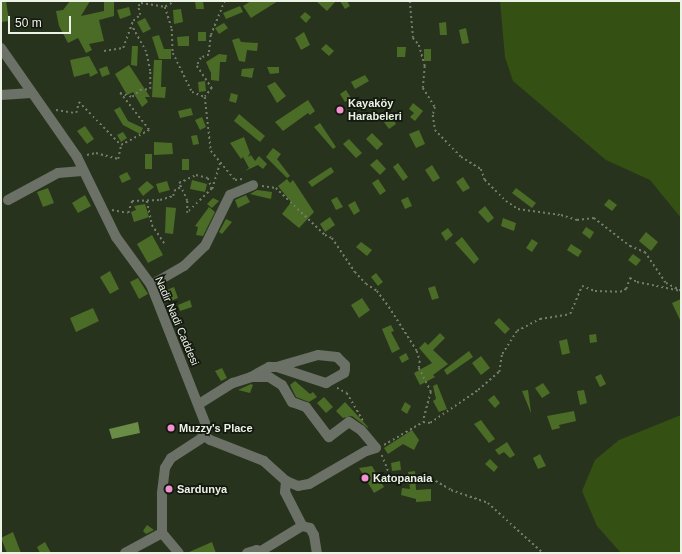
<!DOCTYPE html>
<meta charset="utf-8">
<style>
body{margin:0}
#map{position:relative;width:682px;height:554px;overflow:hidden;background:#28331e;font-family:Helvetica,sans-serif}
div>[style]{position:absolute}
.green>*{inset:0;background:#345012}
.water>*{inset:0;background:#698d46}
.building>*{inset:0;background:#4b6c26}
.path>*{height:1.5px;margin-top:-0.75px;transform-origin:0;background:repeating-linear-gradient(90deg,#737c6a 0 2px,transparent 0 5px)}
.minor>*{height:10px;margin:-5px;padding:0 5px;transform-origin:5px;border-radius:5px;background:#6b7166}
.dots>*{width:11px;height:11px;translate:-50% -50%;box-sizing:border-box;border:2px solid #141910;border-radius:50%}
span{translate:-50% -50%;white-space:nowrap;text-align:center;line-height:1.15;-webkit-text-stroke:3.5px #141910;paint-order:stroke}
.poi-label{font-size:11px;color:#ecf3e6;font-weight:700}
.left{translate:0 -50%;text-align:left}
.street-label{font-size:11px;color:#ecf3e6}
.frame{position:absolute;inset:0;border:2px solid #ecf3e6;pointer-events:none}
.scale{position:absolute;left:8px;top:16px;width:63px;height:18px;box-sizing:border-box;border:2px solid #ecf3e6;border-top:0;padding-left:5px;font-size:12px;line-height:14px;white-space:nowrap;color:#ecf3e6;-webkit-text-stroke:3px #141910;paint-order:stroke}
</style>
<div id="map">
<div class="green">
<i style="clip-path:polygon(500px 1px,681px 1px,681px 218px,650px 180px,606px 160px,513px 81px,505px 57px)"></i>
<i style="clip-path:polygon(681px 415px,681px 553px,621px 553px,597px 526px,582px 491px,595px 460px,619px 440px)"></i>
</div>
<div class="water">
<i style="clip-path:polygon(138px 422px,140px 433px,112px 439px,109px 429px)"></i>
</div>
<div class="building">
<i style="clip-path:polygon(1px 1px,6px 1px,9px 21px,1px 22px)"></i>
<i style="clip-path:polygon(70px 1px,90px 1px,81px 16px,104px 11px,104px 1px,114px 1px,114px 16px,99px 20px,104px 41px,89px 44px,92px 50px,86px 53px,78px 38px,68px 43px,59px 26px,56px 11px,63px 10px)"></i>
<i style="clip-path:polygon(195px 1px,203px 1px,204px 9px,196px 9px)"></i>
<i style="clip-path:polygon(251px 1px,278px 1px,251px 18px,243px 6px)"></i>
<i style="clip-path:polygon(316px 1px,336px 1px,327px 11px)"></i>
<i style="clip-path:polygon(340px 1px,347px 1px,350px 6px,345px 9px)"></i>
<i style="clip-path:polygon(240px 6px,243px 12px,226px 19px,223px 13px)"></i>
<i style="clip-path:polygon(129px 7px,131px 15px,120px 19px,117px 10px)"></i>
<i style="clip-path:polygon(181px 9px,183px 22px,174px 24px,173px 10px)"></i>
<i style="clip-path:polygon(305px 12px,311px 17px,306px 23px,300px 17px)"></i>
<i style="clip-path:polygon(145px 18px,151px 29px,143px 33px,137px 22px)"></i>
<i style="clip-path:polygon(446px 22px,447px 35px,440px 35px,439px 23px)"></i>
<i style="clip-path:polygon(224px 23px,228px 28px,219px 34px,215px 28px)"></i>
<i style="clip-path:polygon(466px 28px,469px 43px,462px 44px,459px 30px)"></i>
<i style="clip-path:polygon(198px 32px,206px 32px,206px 41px,198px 41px)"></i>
<i style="clip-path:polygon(304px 32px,310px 45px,301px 50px,295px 38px)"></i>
<i style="clip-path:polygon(159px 35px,164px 49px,171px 49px,171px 59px,159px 59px,152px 37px)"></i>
<i style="clip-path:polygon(189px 36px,189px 46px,178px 46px,177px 37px)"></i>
<i style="clip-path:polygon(239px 38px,241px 42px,258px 43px,257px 51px,247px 50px,245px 62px,239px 61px,232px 40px)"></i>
<i style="clip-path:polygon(326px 44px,334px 51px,329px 56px,321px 49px)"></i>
<i style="clip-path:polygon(132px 46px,138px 46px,137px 66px,131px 65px)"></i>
<i style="clip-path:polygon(397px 47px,406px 47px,405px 57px,397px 57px)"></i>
<i style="clip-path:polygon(424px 49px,431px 49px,431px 61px,424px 61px)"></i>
<i style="clip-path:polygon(219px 54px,227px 55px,226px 62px,220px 62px,219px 81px,211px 80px,211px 73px,206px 62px)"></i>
<i style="clip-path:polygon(89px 56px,98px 73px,90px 77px,89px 73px,74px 77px,70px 60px)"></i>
<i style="clip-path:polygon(154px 60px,162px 60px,161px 87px,166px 87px,165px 98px,152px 97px)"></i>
<i style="clip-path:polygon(129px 65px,150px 97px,145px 97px,148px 102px,142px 107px,133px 92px,127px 95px,115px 74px)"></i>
<i style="clip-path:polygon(107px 66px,110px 74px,102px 77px,99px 69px)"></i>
<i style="clip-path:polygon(267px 67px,279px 67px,279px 73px,270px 74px)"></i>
<i style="clip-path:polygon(254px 68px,252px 78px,241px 76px,242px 69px)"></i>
<i style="clip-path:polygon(365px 75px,369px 81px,355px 89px,351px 82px)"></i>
<i style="clip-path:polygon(205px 81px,206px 91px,199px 92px,198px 82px)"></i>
<i style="clip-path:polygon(275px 82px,286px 96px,277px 103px,267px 86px)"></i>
<i style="clip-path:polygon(346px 90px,351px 98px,345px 102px,340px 94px)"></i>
<i style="clip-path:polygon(231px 93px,238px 95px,236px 103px,229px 101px)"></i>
<i style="clip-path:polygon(308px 100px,315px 111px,310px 115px,308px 113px,283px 131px,275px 122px)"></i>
<i style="clip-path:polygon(413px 103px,423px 111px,415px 121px,410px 117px,414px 113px,409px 109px)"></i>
<i style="clip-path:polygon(120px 107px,128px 121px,143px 128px,140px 134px,123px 125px,114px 110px)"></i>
<i style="clip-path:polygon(191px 108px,193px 115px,180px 118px,178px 111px)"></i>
<i style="clip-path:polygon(239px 114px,265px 136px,260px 142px,234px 121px)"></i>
<i style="clip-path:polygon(202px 117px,206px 127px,200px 130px,195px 120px)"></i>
<i style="clip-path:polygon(392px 117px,396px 124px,389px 129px,384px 122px)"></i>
<i style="clip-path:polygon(320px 123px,336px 147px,333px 149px,314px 127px)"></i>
<i style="clip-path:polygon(85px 126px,94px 139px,87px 144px,77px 131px)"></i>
<i style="clip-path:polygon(419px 130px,425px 144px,416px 148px,409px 134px)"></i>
<i style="clip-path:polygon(123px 132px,127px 138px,121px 142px,117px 135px)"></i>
<i style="clip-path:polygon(372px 133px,383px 144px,377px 150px,366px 139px)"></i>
<i style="clip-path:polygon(197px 135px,199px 144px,193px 145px,191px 136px)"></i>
<i style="clip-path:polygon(244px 137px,250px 153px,248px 157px,251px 155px,255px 161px,259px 156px,267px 164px,263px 169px,258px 165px,245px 171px,249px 168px,243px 157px,241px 159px,230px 143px)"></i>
<i style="clip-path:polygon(349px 139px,362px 153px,356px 158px,343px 144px)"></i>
<i style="clip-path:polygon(154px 142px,172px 143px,173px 154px,154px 155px)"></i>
<i style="clip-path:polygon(273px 148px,281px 154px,277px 159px,290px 176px,287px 178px,266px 157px)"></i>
<i style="clip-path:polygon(145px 154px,152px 154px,152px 169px,145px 169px)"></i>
<i style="clip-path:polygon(182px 159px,189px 159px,189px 170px,182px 170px)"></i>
<i style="clip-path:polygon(377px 159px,386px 169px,380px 175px,370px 165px)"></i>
<i style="clip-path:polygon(398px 163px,408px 177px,403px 181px,393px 167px)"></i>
<i style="clip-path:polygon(432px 165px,440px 178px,433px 182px,425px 170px)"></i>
<i style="clip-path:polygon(331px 167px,334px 172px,312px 187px,308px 182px)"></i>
<i style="clip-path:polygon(127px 172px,131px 179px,122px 183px,119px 176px)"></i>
<i style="clip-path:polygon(463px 177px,470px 188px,463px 192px,456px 182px)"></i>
<i style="clip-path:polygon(287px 179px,290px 183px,293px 180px,314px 212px,299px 228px,282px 214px,291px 202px,278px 186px)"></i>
<i style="clip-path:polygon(378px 179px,386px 191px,380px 195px,372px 183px)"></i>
<i style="clip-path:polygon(192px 180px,207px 184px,205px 192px,190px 189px)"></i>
<i style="clip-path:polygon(147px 181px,154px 187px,143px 196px,138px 189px)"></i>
<i style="clip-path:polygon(167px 181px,170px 190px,159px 193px,156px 184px)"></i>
<i style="clip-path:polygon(48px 188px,54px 203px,43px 207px,37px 192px)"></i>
<i style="clip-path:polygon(516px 188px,536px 203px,532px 208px,512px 193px)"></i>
<i style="clip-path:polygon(257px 190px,272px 192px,271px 199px,250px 194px)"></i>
<i style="clip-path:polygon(85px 195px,91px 206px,78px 213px,72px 203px)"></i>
<i style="clip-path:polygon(246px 195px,250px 202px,238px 208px,235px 200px)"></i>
<i style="clip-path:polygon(337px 197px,343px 207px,336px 210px,331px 200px)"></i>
<i style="clip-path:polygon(408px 197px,412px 206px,405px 209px,401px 200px)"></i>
<i style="clip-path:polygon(213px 198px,219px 201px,212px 208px,207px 204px)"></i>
<i style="clip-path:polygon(609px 199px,617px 205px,612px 211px,604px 205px)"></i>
<i style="clip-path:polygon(355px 201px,360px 211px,354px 215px,348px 205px)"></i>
<i style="clip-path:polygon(145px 204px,149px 217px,134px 222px,131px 212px,136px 210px,134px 206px)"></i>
<i style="clip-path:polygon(485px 206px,494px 218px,488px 223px,478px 212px)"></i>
<i style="clip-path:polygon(166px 207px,176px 208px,173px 234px,165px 233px)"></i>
<i style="clip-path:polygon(209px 207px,215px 212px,203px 236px,196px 235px,198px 227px,195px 226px)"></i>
<i style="clip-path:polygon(330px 217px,335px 225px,325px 232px,320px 224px)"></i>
<i style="clip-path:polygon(503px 218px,516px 223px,514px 231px,501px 226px)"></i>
<i style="clip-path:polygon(226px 219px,232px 222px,222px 234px,219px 232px)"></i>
<i style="clip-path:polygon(586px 227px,594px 232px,590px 239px,582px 233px)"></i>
<i style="clip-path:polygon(448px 228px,453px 235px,446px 241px,441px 233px)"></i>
<i style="clip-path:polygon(646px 232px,658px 242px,651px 251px,639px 241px)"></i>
<i style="clip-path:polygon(152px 235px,163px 255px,148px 263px,137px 244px)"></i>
<i style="clip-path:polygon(462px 237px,479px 259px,474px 264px,455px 243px)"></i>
<i style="clip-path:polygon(532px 239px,538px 243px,532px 252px,526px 248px)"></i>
<i style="clip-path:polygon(361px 242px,372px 250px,367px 256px,356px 247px)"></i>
<i style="clip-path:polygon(571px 244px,582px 251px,578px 257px,567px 250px)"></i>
<i style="clip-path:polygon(633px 254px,641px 260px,636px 266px,628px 260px)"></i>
<i style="clip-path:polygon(110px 271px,119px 289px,110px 294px,100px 277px)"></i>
<i style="clip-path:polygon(376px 273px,383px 282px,378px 286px,371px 277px)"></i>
<i style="clip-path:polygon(138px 278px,148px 294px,139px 299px,130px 282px)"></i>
<i style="clip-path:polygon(435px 286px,439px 298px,432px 300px,428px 288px)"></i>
<i style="clip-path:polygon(174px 287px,178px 298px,171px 301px,167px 290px)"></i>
<i style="clip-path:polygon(362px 298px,370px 310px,359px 318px,351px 305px)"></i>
<i style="clip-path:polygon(681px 299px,681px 322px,672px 303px)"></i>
<i style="clip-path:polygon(190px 300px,192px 307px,180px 311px,178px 305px)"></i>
<i style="clip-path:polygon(93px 308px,99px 321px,76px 332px,70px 318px)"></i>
<i style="clip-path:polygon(499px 318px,510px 329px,505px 334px,494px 323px)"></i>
<i style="clip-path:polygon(391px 325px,394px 331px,391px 332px,400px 349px,392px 353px,382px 329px)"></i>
<i style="clip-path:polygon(440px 333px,445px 338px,433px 350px,448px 364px,433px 375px,435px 377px,420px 385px,414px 373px,432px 363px,419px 348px,425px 342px,428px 345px)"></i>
<i style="clip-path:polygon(596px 334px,597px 342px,590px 343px,589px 335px)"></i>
<i style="clip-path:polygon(567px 339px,570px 353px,562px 355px,559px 341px)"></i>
<i style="clip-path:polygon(469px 351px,473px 357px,447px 375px,444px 370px)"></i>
<i style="clip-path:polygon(406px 353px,409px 359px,402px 363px,399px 357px)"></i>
<i style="clip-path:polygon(481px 356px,490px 368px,481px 375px,472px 363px)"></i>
<i style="clip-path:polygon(222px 368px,227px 378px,221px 381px,215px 371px)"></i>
<i style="clip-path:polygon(601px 374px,606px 384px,600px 387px,595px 377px)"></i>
<i style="clip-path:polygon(295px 381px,310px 394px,313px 392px,317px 397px,309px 402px,296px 397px,290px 385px)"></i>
<i style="clip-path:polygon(543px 383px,550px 393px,542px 398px,535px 388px)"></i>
<i style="clip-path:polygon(251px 384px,253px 385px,250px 393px,238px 390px)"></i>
<i style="clip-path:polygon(437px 384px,447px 409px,439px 412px,433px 401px,436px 399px,433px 386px)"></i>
<i style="clip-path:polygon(528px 390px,531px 412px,531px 413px,522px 391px)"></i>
<i style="clip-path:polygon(584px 390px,587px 403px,580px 405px,577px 391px)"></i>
<i style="clip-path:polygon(494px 395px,500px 403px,495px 408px,488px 400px)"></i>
<i style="clip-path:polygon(324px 397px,333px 407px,326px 413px,317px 403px)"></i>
<i style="clip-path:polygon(345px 402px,368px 427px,368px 428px,352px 416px,343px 418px,336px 411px)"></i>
<i style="clip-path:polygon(405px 402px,411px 406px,407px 414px,401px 410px)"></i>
<i style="clip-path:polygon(574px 411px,576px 421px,559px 425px,560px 428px,552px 430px,547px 416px)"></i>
<i style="clip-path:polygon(481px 420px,495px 439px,489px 443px,474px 424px)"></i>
<i style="clip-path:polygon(412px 430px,419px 440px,414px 450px,403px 444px,388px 454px,384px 448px)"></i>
<i style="clip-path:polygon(507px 442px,515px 455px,510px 458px,504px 452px,499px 455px,495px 450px)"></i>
<i style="clip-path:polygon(540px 454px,546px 466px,538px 469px,533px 458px)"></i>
<i style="clip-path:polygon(490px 459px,498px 467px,494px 472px,485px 464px)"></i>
<i style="clip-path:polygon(400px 461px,401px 470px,392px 471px,391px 463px)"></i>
<i style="clip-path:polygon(372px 466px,384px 487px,374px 493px,359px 468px)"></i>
<i style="clip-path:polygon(415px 471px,416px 490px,431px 489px,431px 501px,416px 502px,416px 499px,401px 495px,402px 488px,410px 489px,408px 472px)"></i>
<i style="clip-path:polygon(147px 525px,154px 530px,146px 534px,143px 531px)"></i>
<i style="clip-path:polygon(13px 532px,21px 553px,7px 553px,1px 538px)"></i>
<i style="clip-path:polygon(45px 542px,51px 553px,40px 553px,37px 547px)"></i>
<i style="clip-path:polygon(212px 542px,216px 553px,187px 553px)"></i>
</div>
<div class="path">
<i style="left:176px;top:1px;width:13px;rotate:151deg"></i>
<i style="left:165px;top:7px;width:23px;rotate:72deg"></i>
<i style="left:172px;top:29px;width:24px;rotate:88deg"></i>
<i style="left:173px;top:53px;width:43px;rotate:64deg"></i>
<i style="left:192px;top:92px;width:14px;rotate:21deg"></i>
<i style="left:225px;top:1px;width:37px;rotate:112deg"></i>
<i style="left:211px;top:35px;width:20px;rotate:96deg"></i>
<i style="left:209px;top:55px;width:9px;rotate:159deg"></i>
<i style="left:201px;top:58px;width:9px;rotate:117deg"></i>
<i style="left:197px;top:66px;width:27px;rotate:56deg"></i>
<i style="left:212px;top:88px;width:11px;rotate:128deg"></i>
<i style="left:205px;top:97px;width:54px;rotate:83.7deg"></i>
<i style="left:211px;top:151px;width:38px;rotate:50deg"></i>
<i style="left:235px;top:180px;width:7px;rotate:-8deg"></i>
<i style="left:410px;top:1px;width:37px;rotate:85deg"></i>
<i style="left:413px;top:38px;width:9px;rotate:49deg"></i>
<i style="left:419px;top:45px;width:22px;rotate:74deg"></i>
<i style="left:425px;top:66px;width:22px;rotate:95deg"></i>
<i style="left:423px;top:88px;width:22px;rotate:58deg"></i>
<i style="left:435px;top:107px;width:8px;rotate:104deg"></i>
<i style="left:433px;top:115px;width:15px;rotate:82deg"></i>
<i style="left:435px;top:130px;width:37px;rotate:46deg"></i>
<i style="left:461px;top:157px;width:23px;rotate:31deg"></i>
<i style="left:481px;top:169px;width:12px;rotate:70deg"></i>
<i style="left:485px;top:180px;width:30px;rotate:45deg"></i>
<i style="left:506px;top:201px;width:14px;rotate:34deg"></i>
<i style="left:518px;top:209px;width:43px;rotate:7.9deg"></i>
<i style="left:561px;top:215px;width:17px;rotate:17deg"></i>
<i style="left:577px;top:220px;width:17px;rotate:-7deg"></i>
<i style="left:594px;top:218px;width:46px;rotate:37.9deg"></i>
<i style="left:630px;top:246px;width:16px;rotate:22deg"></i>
<i style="left:645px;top:252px;width:37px;rotate:56deg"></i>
<i style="left:666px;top:283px;width:16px;rotate:27deg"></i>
<i style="left:104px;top:51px;width:19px;rotate:-9deg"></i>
<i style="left:123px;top:48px;width:29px;rotate:-70deg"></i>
<i style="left:133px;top:21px;width:9px;rotate:-41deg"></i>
<i style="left:140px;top:15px;width:9px;rotate:-103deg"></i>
<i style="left:138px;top:6px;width:4px;rotate:-45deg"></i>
<i style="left:141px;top:3px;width:24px;rotate:9deg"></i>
<i style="left:56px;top:110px;width:20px;rotate:9deg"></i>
<i style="left:76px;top:113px;width:11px;rotate:-75deg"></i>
<i style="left:79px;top:102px;width:60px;rotate:45.7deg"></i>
<i style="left:121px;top:145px;width:32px;rotate:-28deg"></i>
<i style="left:149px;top:130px;width:47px;rotate:-128.1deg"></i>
<i style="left:120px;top:93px;width:13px;rotate:18deg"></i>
<i style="left:132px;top:97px;width:11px;rotate:-41deg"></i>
<i style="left:140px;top:90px;width:10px;rotate:-6deg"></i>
<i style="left:150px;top:89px;width:18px;rotate:-90deg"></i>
<i style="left:150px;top:71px;width:19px;rotate:-102deg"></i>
<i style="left:146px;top:52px;width:29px;rotate:-119deg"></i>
<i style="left:87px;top:155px;width:9px;rotate:-13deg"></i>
<i style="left:96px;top:153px;width:23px;rotate:15deg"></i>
<i style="left:118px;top:159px;width:14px;rotate:-78deg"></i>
<i style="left:262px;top:186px;width:14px;rotate:8deg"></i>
<i style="left:276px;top:188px;width:68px;rotate:43.8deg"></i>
<i style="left:325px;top:235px;width:8px;rotate:23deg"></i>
<i style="left:332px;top:238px;width:41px;rotate:55.9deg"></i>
<i style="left:355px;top:272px;width:16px;rotate:47deg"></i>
<i style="left:366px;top:284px;width:13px;rotate:32deg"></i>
<i style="left:377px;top:291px;width:20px;rotate:53deg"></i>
<i style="left:389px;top:307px;width:52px;rotate:57.5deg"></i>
<i style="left:417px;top:351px;width:10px;rotate:73deg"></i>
<i style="left:420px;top:361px;width:7px;rotate:98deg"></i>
<i style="left:419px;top:368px;width:27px;rotate:63deg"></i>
<i style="left:431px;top:392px;width:31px;rotate:105deg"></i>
<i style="left:212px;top:189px;width:35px;rotate:136deg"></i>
<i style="left:187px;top:213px;width:12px;rotate:-90deg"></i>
<i style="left:187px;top:201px;width:20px;rotate:-114deg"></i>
<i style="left:179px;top:183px;width:19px;rotate:-25deg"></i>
<i style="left:196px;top:175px;width:12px;rotate:14deg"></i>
<i style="left:208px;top:178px;width:12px;rotate:70deg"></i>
<i style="left:212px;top:189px;width:27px;rotate:-73deg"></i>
<i style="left:147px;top:201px;width:25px;rotate:78deg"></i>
<i style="left:152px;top:225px;width:22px;rotate:56deg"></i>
<i style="left:112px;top:210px;width:16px;rotate:11deg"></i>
<i style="left:128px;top:213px;width:13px;rotate:-72deg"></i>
<i style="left:132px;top:201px;width:28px;rotate:-2deg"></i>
<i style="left:160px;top:200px;width:14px;rotate:-17deg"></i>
<i style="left:173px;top:196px;width:5px;rotate:-79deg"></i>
<i style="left:174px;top:191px;width:8px;rotate:-30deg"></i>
<i style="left:337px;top:388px;width:11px;rotate:27deg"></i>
<i style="left:347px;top:393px;width:32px;rotate:60deg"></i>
<i style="left:384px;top:445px;width:45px;rotate:-30.5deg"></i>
<i style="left:423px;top:422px;width:7px;rotate:8deg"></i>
<i style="left:430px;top:423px;width:58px;rotate:-34.5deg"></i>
<i style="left:478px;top:390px;width:28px;rotate:-41deg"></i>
<i style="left:499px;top:372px;width:18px;rotate:-81deg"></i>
<i style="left:502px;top:354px;width:27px;rotate:-57deg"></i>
<i style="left:517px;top:331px;width:26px;rotate:-28deg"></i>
<i style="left:540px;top:319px;width:30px;rotate:-9deg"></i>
<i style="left:570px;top:314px;width:30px;rotate:-67deg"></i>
<i style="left:582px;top:286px;width:14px;rotate:21deg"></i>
<i style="left:595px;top:291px;width:25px;rotate:2deg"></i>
<i style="left:620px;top:292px;width:7px;rotate:-27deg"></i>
<i style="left:626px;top:289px;width:12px;rotate:-70deg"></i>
<i style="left:630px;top:278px;width:8px;rotate:30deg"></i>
<i style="left:637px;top:282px;width:45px;rotate:11.6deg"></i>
<i style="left:382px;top:455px;width:28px;rotate:69deg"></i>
<i style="left:392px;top:481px;width:20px;rotate:6deg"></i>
<i style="left:412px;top:483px;width:17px;rotate:-25deg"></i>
<i style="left:427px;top:476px;width:28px;rotate:30deg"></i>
<i style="left:451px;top:490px;width:39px;rotate:19deg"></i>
<i style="left:488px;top:503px;width:74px;rotate:42.3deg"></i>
</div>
<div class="minor">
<i style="left:1px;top:48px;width:133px;rotate:55.1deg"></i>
<i style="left:77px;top:157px;width:89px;rotate:64deg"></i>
<i style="left:116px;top:237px;width:59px;rotate:53.9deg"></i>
<i style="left:151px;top:285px;width:148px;rotate:68.6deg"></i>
<i style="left:205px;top:423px;width:15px;rotate:101deg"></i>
<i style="left:202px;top:438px;width:37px;rotate:147deg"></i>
<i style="left:171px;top:458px;width:12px;rotate:121deg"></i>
<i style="left:165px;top:468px;width:26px;rotate:97deg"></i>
<i style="left:162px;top:494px;width:39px;rotate:90deg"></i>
<i style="left:162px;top:533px;width:42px;rotate:151.6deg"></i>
<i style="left:1px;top:95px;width:30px;rotate:-4deg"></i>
<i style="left:8px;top:200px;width:57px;rotate:-28.4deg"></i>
<i style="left:58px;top:173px;width:24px;rotate:-5deg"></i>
<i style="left:151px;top:285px;width:38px;rotate:-30deg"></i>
<i style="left:184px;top:266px;width:29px;rotate:-44deg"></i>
<i style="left:205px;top:246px;width:57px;rotate:-63.9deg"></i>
<i style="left:230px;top:195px;width:25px;rotate:-23deg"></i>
<i style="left:251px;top:377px;width:21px;rotate:-29deg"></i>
<i style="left:269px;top:367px;width:8px"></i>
<i style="left:277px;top:367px;width:52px;rotate:18.1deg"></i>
<i style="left:326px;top:383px;width:21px;rotate:-29deg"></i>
<i style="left:344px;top:373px;width:4px;rotate:-76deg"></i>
<i style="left:345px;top:369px;width:4px;rotate:-90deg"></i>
<i style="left:345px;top:365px;width:11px;rotate:-135deg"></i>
<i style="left:337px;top:357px;width:19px;rotate:-174deg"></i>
<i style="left:318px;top:355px;width:43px;rotate:163.7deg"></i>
<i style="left:199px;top:404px;width:40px;rotate:-32deg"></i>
<i style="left:233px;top:383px;width:19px;rotate:-18deg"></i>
<i style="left:251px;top:377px;width:18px"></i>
<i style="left:269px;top:377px;width:15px;rotate:32deg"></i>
<i style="left:282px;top:385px;width:20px;rotate:60deg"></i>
<i style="left:292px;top:402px;width:15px;rotate:20deg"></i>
<i style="left:306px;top:407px;width:38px;rotate:53deg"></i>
<i style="left:329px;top:437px;width:25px;rotate:-37deg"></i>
<i style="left:349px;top:422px;width:14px;rotate:34deg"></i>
<i style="left:361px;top:430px;width:23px;rotate:50deg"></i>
<i style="left:376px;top:448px;width:10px;rotate:163deg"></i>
<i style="left:366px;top:451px;width:66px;rotate:149.9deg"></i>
<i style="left:309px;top:484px;width:11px;rotate:170deg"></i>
<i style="left:298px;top:486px;width:13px;rotate:-157deg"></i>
<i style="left:286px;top:481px;width:30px;rotate:-138deg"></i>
<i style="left:264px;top:461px;width:58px;rotate:-158.7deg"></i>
<i style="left:210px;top:440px;width:8px;rotate:-140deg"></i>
<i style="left:286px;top:481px;width:11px;rotate:95deg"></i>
<i style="left:285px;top:492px;width:38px;rotate:63deg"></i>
<i style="left:162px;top:533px;width:26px;rotate:50deg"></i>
<i style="left:261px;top:551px;width:48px;rotate:-31.4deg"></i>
<i style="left:302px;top:526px;width:8px;rotate:14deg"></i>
<i style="left:310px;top:528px;width:8px;rotate:60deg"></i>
<i style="left:314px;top:535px;width:18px;rotate:81deg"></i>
<i style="left:247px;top:553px;width:10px;rotate:-17deg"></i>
<i style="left:257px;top:550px;width:6px;rotate:31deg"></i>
</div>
<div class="dots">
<i style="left:340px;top:110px;background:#f491d3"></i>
<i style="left:171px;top:428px;background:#f491d3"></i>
<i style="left:365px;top:478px;background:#f491d3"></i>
<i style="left:169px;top:489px;background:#f491d3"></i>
</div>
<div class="poi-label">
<span class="left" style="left:348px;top:110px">Kayaköy<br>Harabeleri</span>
<span class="left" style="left:179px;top:428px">Muzzy's Place</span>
<span class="left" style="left:373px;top:478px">Katopanaia</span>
<span class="left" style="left:177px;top:489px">Sardunya</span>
</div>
<div class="street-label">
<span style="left:177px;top:321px;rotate:67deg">Nadir Nadi Caddesi</span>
</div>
<div class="frame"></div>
<div class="scale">50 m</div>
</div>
